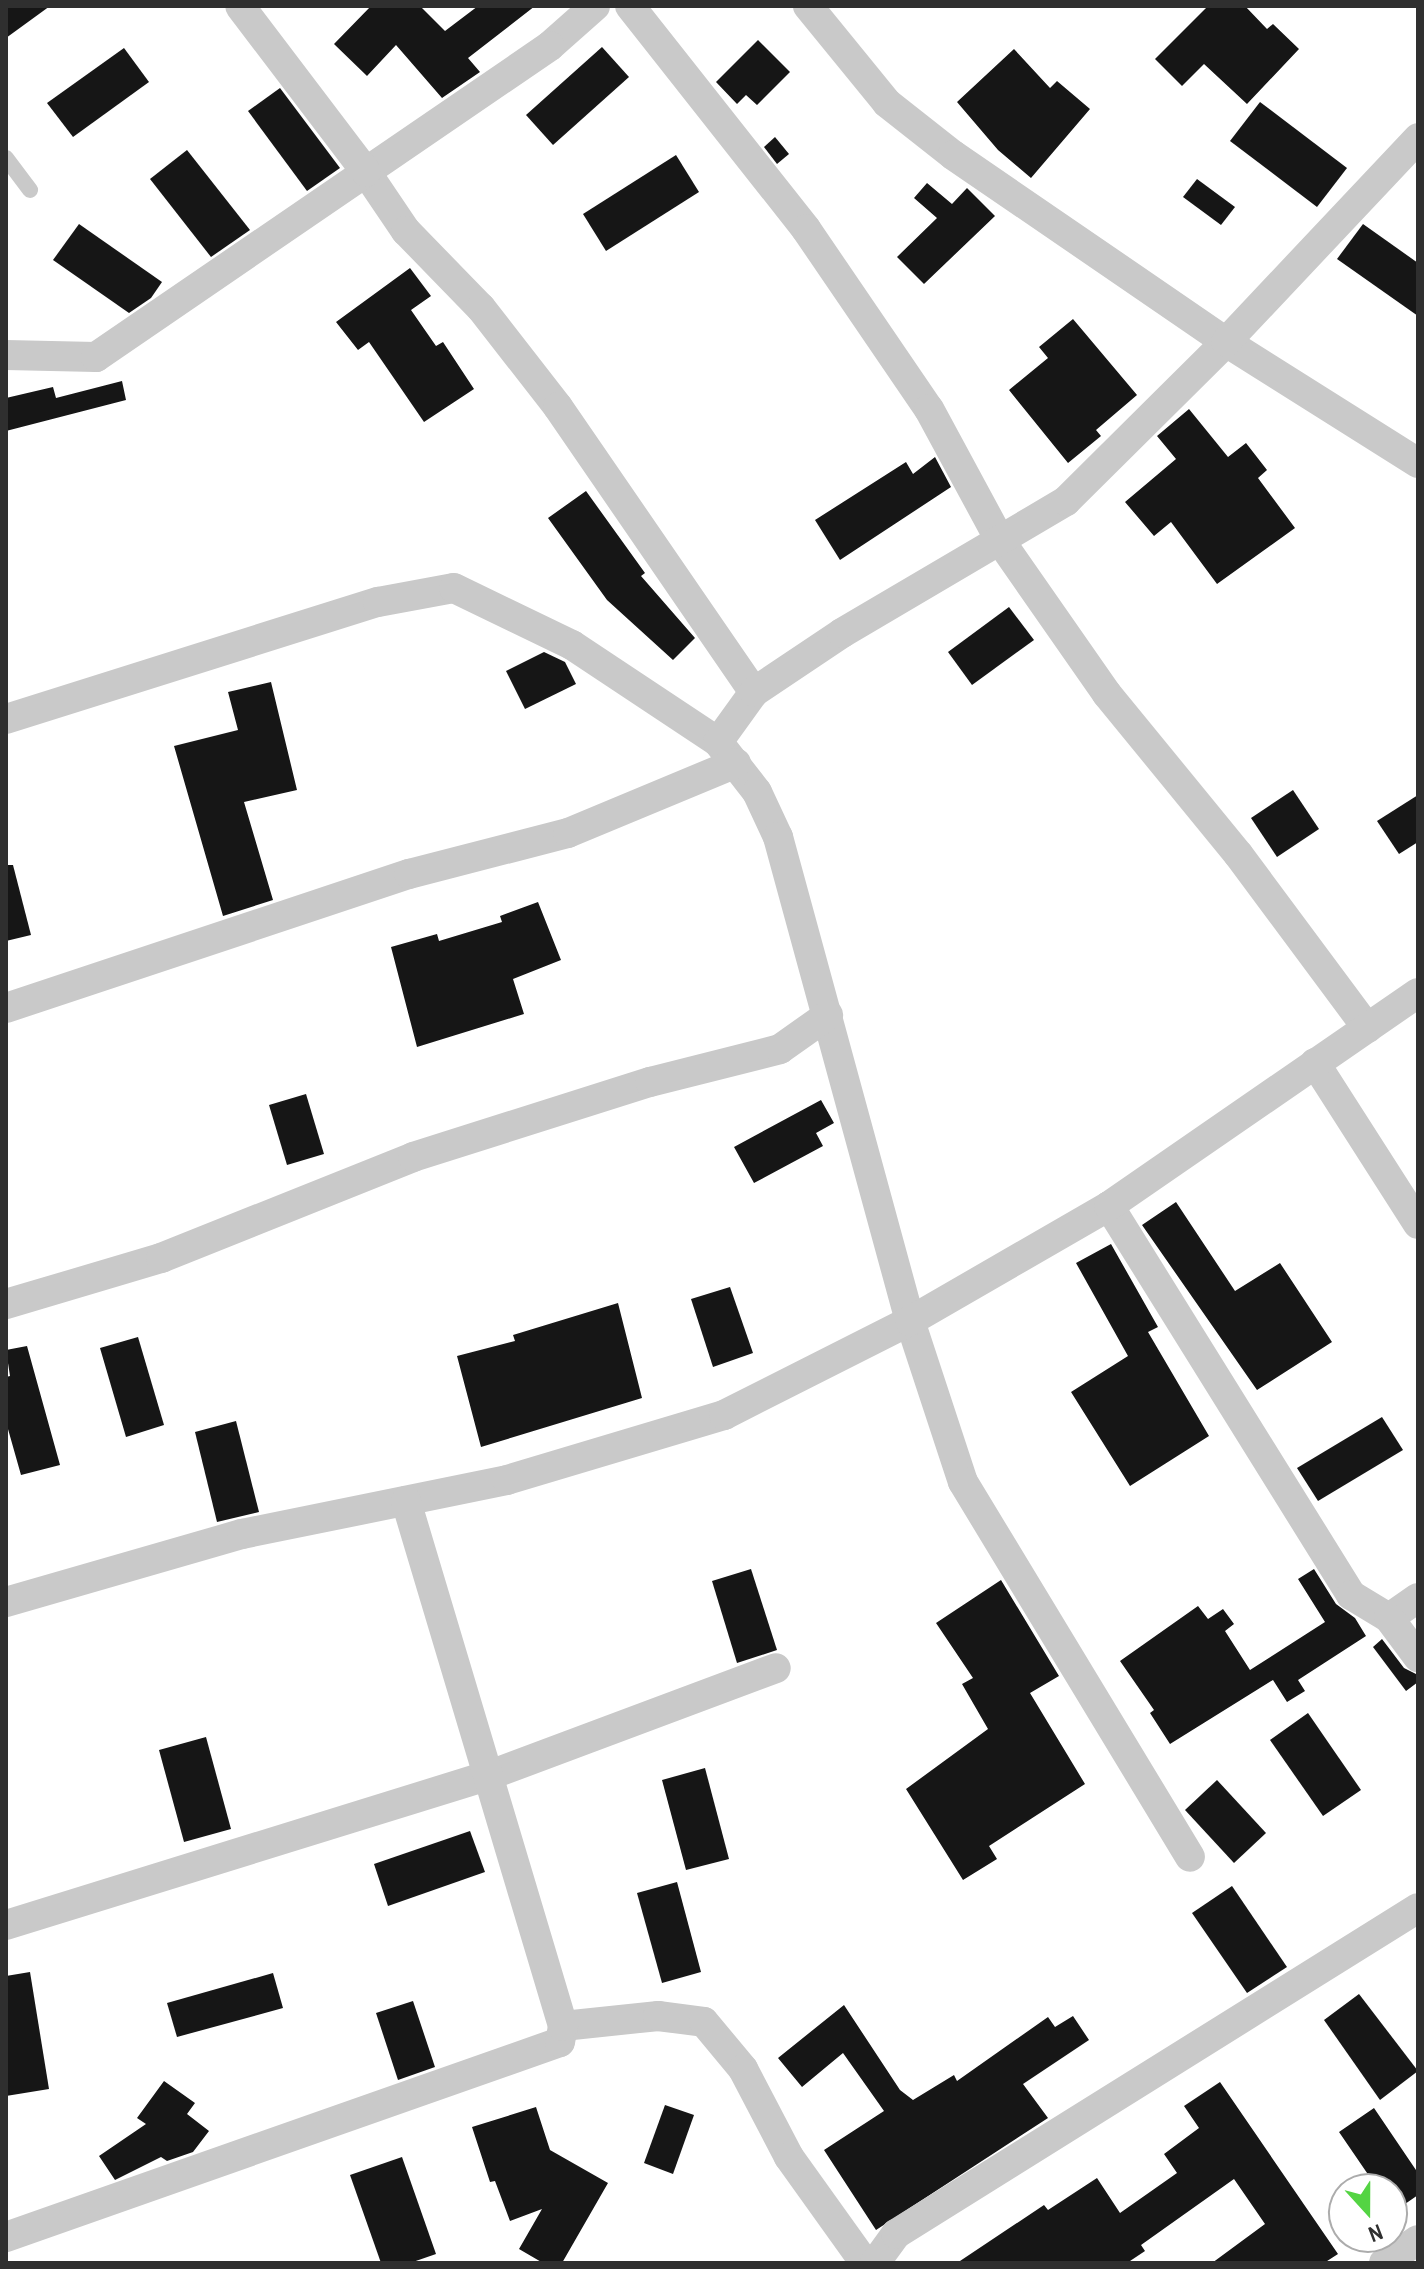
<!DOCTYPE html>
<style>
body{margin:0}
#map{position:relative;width:1424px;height:2269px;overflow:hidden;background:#fff;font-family:"Archivo Narrow",sans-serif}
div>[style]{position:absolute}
.building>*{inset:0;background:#161616}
.service>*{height:16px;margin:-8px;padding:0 8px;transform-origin:8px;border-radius:8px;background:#c9c9c9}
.minor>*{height:30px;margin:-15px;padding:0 15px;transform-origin:15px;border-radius:15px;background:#c9c9c9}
span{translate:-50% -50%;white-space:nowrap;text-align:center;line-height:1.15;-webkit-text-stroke:8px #fff;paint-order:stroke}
.frame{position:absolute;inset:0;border:8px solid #2f2f2f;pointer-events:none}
.north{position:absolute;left:1328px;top:2173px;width:80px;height:80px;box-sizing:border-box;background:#fff;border:2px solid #acacac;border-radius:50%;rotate:159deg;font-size:22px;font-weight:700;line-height:32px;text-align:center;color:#2f2f2f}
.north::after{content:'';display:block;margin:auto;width:28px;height:36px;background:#54d443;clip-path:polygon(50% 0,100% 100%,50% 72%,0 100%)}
</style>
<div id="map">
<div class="building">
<i style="clip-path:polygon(6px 6px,50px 6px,6px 38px)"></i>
<i style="clip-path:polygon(371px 6px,420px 6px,445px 31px,478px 6px,535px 6px,468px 58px,480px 72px,442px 98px,396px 45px,367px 76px,334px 44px)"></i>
<i style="clip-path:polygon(1208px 6px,1245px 6px,1267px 29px,1273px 24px,1299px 49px,1247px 104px,1204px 64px,1182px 86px,1155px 59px)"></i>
<i style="clip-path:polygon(758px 40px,790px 72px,757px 105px,746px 95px,737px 104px,716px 82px)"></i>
<i style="clip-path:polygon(602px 47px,629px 77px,553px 145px,526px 115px)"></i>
<i style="clip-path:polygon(124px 48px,149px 82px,73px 137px,47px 103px)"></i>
<i style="clip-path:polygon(1014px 49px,1050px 88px,1057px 81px,1090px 109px,1031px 178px,998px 150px,957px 102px)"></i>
<i style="clip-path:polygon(280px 88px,340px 168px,307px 191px,248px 111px)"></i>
<i style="clip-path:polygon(1260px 102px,1347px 168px,1317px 207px,1230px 141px)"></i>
<i style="clip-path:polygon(775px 137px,789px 154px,777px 164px,764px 147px)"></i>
<i style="clip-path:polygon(187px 150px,250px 230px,211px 257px,150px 179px)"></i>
<i style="clip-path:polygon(676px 155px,699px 192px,606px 251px,583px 214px)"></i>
<i style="clip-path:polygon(1197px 179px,1235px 207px,1221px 225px,1183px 197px)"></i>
<i style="clip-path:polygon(927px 183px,952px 204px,967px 188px,995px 216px,924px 284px,897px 257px,937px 218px,914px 198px)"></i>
<i style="clip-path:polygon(79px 224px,162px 282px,151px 298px,129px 313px,53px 260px)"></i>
<i style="clip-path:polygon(1363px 224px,1418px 263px,1418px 316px,1337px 259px)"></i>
<i style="clip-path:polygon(410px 268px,431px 296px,411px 310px,436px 346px,443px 342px,474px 389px,424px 422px,369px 342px,358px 350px,336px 322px)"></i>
<i style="clip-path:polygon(1073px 319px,1137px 395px,1096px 430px,1101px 436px,1068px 463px,1009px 390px,1048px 358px,1039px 347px)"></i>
<i style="clip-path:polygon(122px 381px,126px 400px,6px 431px,6px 398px,53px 387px,56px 398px)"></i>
<i style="clip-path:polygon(1189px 409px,1228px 457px,1246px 443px,1267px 470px,1258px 478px,1295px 528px,1217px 584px,1171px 522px,1154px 536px,1125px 502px,1176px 459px,1157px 436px)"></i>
<i style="clip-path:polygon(935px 457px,951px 487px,840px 560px,815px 520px,906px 462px,913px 474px)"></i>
<i style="clip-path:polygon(586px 491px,645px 573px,641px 576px,695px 638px,673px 660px,607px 600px,548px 518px)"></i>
<i style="clip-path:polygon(1009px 607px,1034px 640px,972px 685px,948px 652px)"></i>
<i style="clip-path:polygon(544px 652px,565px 662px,576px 684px,525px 709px,506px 671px)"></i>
<i style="clip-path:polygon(271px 682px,297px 790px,244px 802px,273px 900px,223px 916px,174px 746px,238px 730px,228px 692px)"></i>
<i style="clip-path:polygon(1293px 790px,1319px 829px,1277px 857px,1251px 818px)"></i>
<i style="clip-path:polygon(1418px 795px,1418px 842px,1399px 854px,1377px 821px)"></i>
<i style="clip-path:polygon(6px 865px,13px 865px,31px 935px,6px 941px)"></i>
<i style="clip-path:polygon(538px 902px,561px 960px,513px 979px,524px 1014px,417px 1047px,391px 947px,437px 934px,439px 941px,502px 922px,500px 916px)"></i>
<i style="clip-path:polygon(306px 1094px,324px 1154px,287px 1165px,269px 1105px)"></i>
<i style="clip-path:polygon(821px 1100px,834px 1123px,816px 1133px,823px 1146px,754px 1183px,734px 1147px)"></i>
<i style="clip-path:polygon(1176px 1202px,1235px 1291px,1280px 1263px,1332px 1342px,1257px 1390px,1142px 1225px)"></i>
<i style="clip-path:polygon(1111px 1244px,1158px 1327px,1148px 1332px,1209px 1436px,1130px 1486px,1071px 1392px,1128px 1356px,1076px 1263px)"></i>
<i style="clip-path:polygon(730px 1287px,753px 1353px,713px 1367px,691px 1299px)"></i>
<i style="clip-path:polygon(618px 1303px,642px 1398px,481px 1447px,457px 1356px,515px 1341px,513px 1335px)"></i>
<i style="clip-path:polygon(138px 1337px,164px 1425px,126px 1437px,100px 1348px)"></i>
<i style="clip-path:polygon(27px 1346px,60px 1465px,21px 1475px,6px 1422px,6px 1377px,10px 1376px,6px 1350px)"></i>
<i style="clip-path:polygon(1382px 1417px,1403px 1450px,1318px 1501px,1297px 1468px)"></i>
<i style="clip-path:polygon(236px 1421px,259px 1512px,217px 1522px,195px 1432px)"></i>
<i style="clip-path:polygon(751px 1569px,777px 1650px,737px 1663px,712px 1581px)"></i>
<i style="clip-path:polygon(1314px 1569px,1336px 1604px,1355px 1618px,1366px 1636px,1298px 1680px,1305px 1691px,1287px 1702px,1273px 1680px,1170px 1744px,1150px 1713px,1154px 1710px,1120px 1661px,1198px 1606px,1208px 1619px,1223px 1609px,1234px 1624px,1225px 1631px,1250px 1670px,1325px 1622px,1298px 1579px)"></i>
<i style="clip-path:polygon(1001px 1580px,1059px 1676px,1030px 1693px,1085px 1784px,989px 1846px,997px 1859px,963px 1880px,906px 1789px,988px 1729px,962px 1684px,973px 1678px,936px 1623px)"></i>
<i style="clip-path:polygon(1382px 1639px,1404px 1668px,1418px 1675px,1418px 1682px,1406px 1691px,1373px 1647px)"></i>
<i style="clip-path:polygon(1308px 1713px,1361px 1790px,1323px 1816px,1270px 1740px)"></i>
<i style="clip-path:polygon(206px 1737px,231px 1829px,184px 1842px,159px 1750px)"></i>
<i style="clip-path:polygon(705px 1768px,729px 1859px,686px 1870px,662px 1780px)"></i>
<i style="clip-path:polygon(1217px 1780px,1266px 1833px,1234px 1863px,1185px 1810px)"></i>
<i style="clip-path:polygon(470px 1831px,485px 1872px,388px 1906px,374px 1864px)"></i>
<i style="clip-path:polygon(677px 1882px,701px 1972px,662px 1983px,637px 1893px)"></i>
<i style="clip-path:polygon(1232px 1886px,1287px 1967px,1247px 1993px,1192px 1913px)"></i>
<i style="clip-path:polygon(30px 1972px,49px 2089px,6px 2096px,6px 1976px)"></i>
<i style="clip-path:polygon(273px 1973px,283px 2008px,177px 2037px,167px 2003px)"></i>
<i style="clip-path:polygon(1359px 1994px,1418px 2071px,1380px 2100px,1324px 2020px)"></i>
<i style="clip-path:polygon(413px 2001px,435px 2067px,398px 2080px,376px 2013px)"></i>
<i style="clip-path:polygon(844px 2005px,900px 2090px,913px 2100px,954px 2075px,957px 2081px,1048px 2017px,1055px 2027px,1073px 2016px,1089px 2040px,1023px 2084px,1048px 2118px,876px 2230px,824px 2150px,884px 2111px,843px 2053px,802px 2087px,778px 2058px)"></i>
<i style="clip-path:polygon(164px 2081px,195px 2103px,187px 2114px,209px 2131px,193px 2152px,167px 2161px,161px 2157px,115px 2180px,99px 2156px,146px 2124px,137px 2118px)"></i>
<i style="clip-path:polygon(1220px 2082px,1338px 2254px,1324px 2263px,1212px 2263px,1265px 2224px,1234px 2179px,1141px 2245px,1145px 2251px,1127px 2263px,957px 2263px,1044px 2205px,1048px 2210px,1097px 2178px,1120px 2213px,1177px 2173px,1164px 2154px,1199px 2128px,1184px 2106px)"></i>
<i style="clip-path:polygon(665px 2105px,694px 2115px,673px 2174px,644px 2163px)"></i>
<i style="clip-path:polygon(536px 2107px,550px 2150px,608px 2183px,562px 2263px,543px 2263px,519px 2249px,542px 2209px,510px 2221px,495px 2181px,490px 2182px,472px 2127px)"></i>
<i style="clip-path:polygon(1374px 2108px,1418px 2173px,1418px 2195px,1392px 2213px,1392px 2189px,1378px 2189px,1339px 2132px)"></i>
<i style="clip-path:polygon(402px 2157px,436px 2254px,410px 2263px,381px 2263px,350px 2175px)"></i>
</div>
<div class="service">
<i style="left:6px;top:158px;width:40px;rotate:53deg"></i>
</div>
<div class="minor">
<i style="left:595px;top:6px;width:60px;rotate:138.4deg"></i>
<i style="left:550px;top:46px;width:223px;rotate:145.6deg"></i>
<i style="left:366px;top:172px;width:71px;rotate:55.9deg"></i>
<i style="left:406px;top:231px;width:107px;rotate:45.8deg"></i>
<i style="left:481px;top:308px;width:125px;rotate:52.1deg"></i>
<i style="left:558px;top:407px;width:346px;rotate:55.5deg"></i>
<i style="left:630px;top:6px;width:284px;rotate:51.7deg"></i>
<i style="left:806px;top:229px;width:218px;rotate:55.7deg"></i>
<i style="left:929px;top:409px;width:151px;rotate:61.6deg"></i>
<i style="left:1001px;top:542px;width:185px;rotate:55.1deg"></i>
<i style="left:1107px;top:694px;width:207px;rotate:50.7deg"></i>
<i style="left:1238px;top:854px;width:217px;rotate:53.4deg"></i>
<i style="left:808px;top:6px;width:125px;rotate:50.8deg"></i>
<i style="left:887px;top:103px;width:84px;rotate:38.2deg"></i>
<i style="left:953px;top:155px;width:331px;rotate:34.4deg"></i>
<i style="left:1226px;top:342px;width:227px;rotate:32.2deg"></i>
<i style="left:6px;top:355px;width:90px;rotate:1.3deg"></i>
<i style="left:96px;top:357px;width:327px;rotate:-34.4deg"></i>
<i style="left:366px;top:172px;width:208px;rotate:-127.2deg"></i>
<i style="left:6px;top:719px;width:390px;rotate:-17.5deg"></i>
<i style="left:378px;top:602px;width:77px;rotate:-10.4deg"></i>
<i style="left:454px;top:588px;width:131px;rotate:25.8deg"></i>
<i style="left:572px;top:645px;width:175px;rotate:33.6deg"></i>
<i style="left:718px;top:742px;width:63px;rotate:52deg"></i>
<i style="left:757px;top:792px;width:50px;rotate:65deg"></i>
<i style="left:778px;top:837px;width:502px;rotate:74.74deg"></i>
<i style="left:910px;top:1321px;width:169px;rotate:71.8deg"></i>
<i style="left:963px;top:1482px;width:438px;rotate:58.8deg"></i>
<i style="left:718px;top:742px;width:62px;rotate:-54.2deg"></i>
<i style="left:754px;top:692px;width:106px;rotate:-33.8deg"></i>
<i style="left:842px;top:633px;width:260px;rotate:-30.5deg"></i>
<i style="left:1066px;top:501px;width:226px;rotate:-44.8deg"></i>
<i style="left:1226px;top:342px;width:280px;rotate:-46.7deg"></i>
<i style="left:6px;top:1008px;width:425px;rotate:-18.4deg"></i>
<i style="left:409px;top:874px;width:164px;rotate:-14.5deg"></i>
<i style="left:568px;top:833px;width:182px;rotate:-22.6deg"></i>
<i style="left:1315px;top:1063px;width:191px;rotate:57.4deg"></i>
<i style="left:1109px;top:1206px;width:458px;rotate:58.1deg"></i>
<i style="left:1351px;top:1595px;width:44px;rotate:31.2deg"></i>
<i style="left:1389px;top:1618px;width:35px;rotate:-35deg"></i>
<i style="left:6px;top:1304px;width:162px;rotate:-16.5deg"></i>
<i style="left:161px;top:1258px;width:271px;rotate:-21.8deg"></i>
<i style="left:413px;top:1157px;width:249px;rotate:-17.6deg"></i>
<i style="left:650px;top:1082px;width:134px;rotate:-14.2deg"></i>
<i style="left:780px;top:1049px;width:59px;rotate:-35.3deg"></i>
<i style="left:6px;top:1602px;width:246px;rotate:-16.1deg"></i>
<i style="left:242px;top:1534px;width:270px;rotate:-11.5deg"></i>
<i style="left:507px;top:1480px;width:227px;rotate:-16.7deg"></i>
<i style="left:724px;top:1415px;width:208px;rotate:-26.8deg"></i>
<i style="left:910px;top:1321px;width:230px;rotate:-30deg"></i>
<i style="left:1109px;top:1206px;width:375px;rotate:-34.6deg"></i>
<i style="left:1389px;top:1618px;width:49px;rotate:53.4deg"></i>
<i style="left:6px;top:1925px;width:507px;rotate:-17.22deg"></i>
<i style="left:490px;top:1775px;width:305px;rotate:-20.5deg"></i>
<i style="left:563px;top:2026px;width:96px;rotate:-6deg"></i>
<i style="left:658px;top:2016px;width:46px;rotate:7.4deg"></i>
<i style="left:704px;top:2022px;width:61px;rotate:50.3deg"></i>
<i style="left:743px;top:2069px;width:99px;rotate:62.4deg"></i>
<i style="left:789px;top:2157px;width:130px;rotate:54.4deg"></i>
<i style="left:6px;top:2237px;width:587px;rotate:-19.39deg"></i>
<i style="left:560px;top:2042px;width:16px;rotate:-79deg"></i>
<i style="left:563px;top:2026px;width:548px;rotate:-106.65deg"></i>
<i style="left:875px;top:2263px;width:36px;rotate:-54deg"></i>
<i style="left:896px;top:2234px;width:615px;rotate:-31.99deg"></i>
<i style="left:1384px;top:2263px;width:41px;rotate:-34.1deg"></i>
</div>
<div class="frame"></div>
<div class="north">N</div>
</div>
